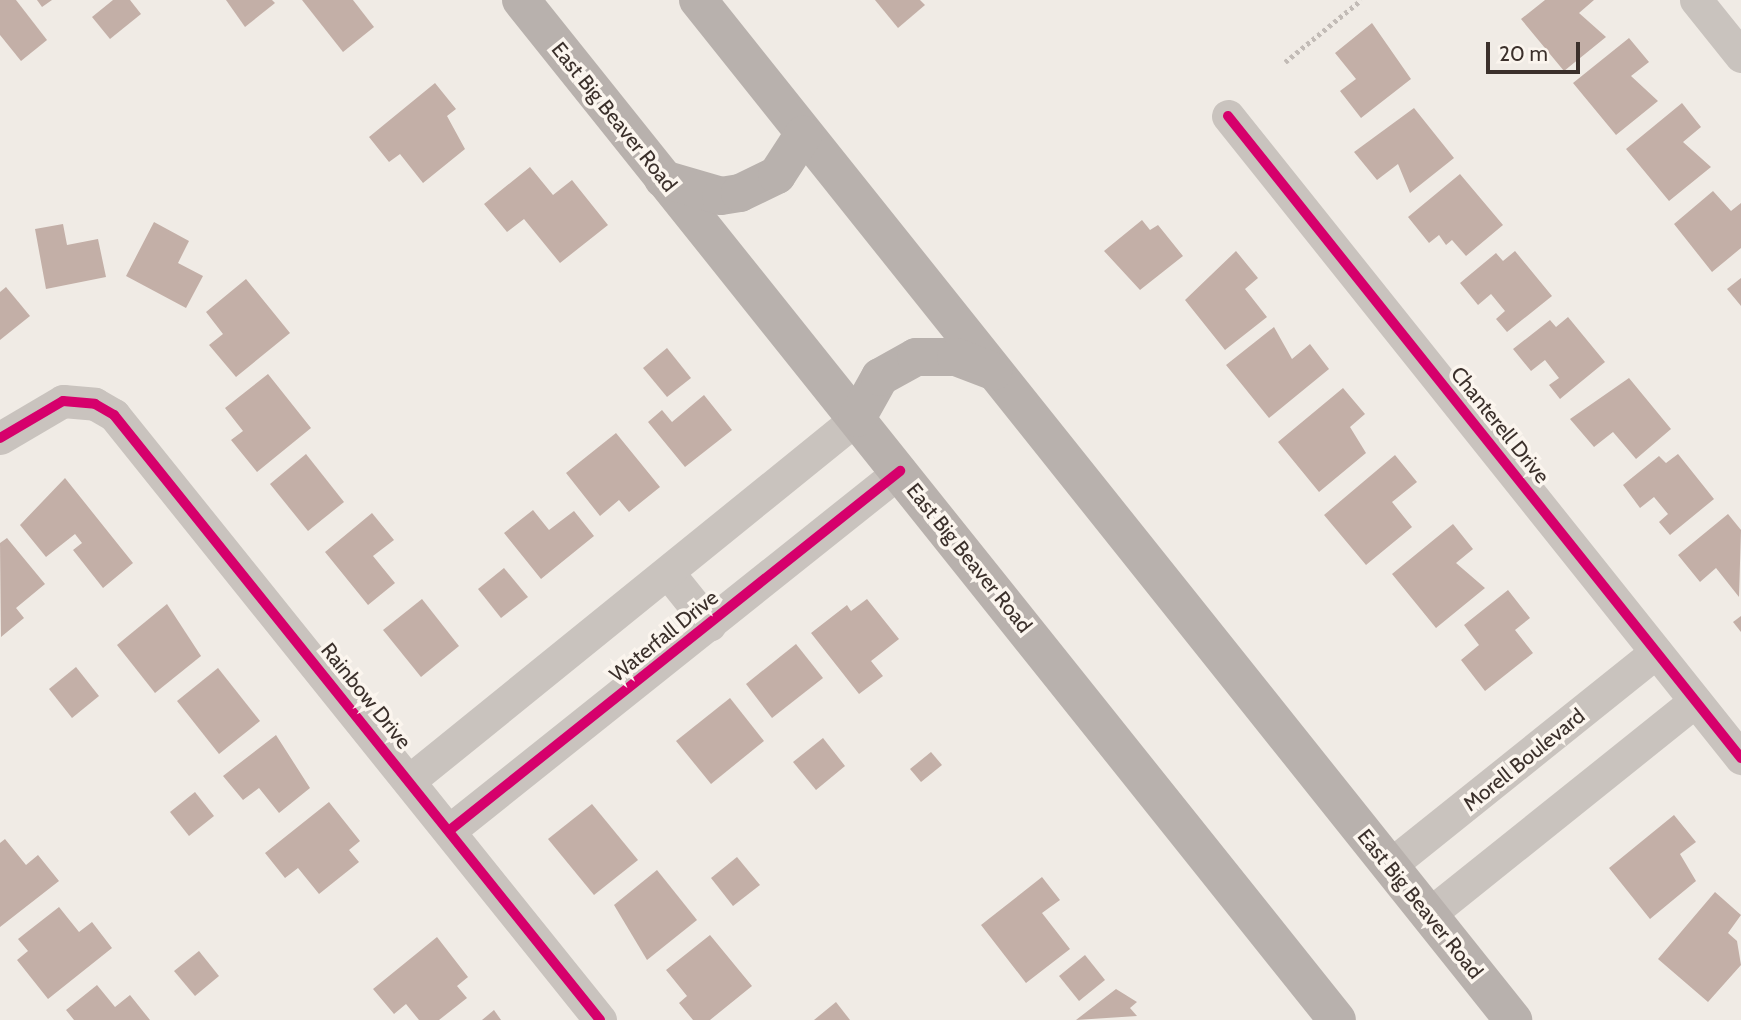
<!DOCTYPE html>
<style>
body{margin:0}
#map{position:relative;width:1741px;height:1020px;overflow:hidden;background:#f0ebe5;font-family:Cabin,sans-serif}
div>[style]{position:absolute}
.building>*{inset:0;background:#c3afa7}
.path>*{height:4.5px;margin-top:-2.25px;transform-origin:0;background:repeating-linear-gradient(90deg,#c2bbb6 0 3.5px,transparent 0 7px)}
.minor>*{height:33px;margin:-16.5px;padding:0 16.5px;transform-origin:16.5px;border-radius:16.5px;background:#c9c3be}
.major>*{height:38px;margin:-19px;padding:0 19px;transform-origin:19px;border-radius:19px;background:#b8b1ad}
.cycleway>*{height:10px;margin:-5px;padding:0 5px;transform-origin:5px;border-radius:5px;background:#d6006c}
span{translate:-50% -50%;white-space:nowrap;text-align:center;line-height:1.15;-webkit-text-stroke:7px #fbf5ee;paint-order:stroke}
.street-label{font-size:21px;color:#3b302b}
.scale{position:absolute;left:1486px;top:42px;width:94px;height:32px;box-sizing:border-box;border:4px solid #3b302b;border-top:0;padding-left:9px;font-size:21px;line-height:24px;white-space:nowrap;color:#3b302b;-webkit-text-stroke:5px #fbf5ee;paint-order:stroke}
</style>
<div id="map">
<div class="building">
<i style="clip-path:polygon(0 0,16px 0,47px 40px,21px 61px,0 35px)"></i>
<i style="clip-path:polygon(37px 0,52px 0,42px 7px)"></i>
<i style="clip-path:polygon(113px 0,130px 0,141px 14px,110px 39px,92px 17px)"></i>
<i style="clip-path:polygon(226px 0,272px 0,275px 3px,245px 27px)"></i>
<i style="clip-path:polygon(302px 0,353px 0,374px 27px,343px 52px)"></i>
<i style="clip-path:polygon(875px 0,920px 0,925px 5px,898px 28px)"></i>
<i style="clip-path:polygon(1545px 0,1594px 0,1579px 13px,1606px 37px,1564px 71px,1521px 19px)"></i>
<i style="clip-path:polygon(1372px 23px,1411px 79px,1361px 118px,1340px 91px,1356px 79px,1335px 53px)"></i>
<i style="clip-path:polygon(1629px 38px,1649px 62px,1631px 76px,1658px 101px,1616px 135px,1573px 83px)"></i>
<i style="clip-path:polygon(435px 83px,456px 109px,447px 116px,465px 149px,423px 183px,400px 154px,389px 162px,369px 137px)"></i>
<i style="clip-path:polygon(1682px 103px,1701px 127px,1683px 142px,1711px 167px,1669px 201px,1626px 149px)"></i>
<i style="clip-path:polygon(1414px 108px,1454px 158px,1410px 193px,1398px 164px,1377px 180px,1354px 152px)"></i>
<i style="clip-path:polygon(530px 167px,553px 195px,572px 180px,608px 225px,560px 263px,524px 219px,507px 232px,484px 204px)"></i>
<i style="clip-path:polygon(1460px 174px,1503px 225px,1466px 256px,1452px 240px,1446px 245px,1439px 235px,1429px 243px,1408px 217px)"></i>
<i style="clip-path:polygon(1713px 191px,1731px 211px,1741px 203px,1741px 248px,1712px 272px,1674px 224px)"></i>
<i style="clip-path:polygon(1142px 220px,1150px 230px,1158px 225px,1183px 256px,1140px 290px,1104px 251px)"></i>
<i style="clip-path:polygon(154px 222px,189px 241px,178px 263px,203px 276px,186px 308px,126px 276px)"></i>
<i style="clip-path:polygon(63px 224px,67px 245px,98px 239px,106px 277px,46px 289px,35px 229px)"></i>
<i style="clip-path:polygon(1236px 251px,1258px 278px,1245px 289px,1267px 317px,1225px 350px,1185px 300px)"></i>
<i style="clip-path:polygon(1515px 251px,1552px 296px,1507px 332px,1496px 319px,1505px 311px,1491px 294px,1478px 305px,1460px 283px,1496px 253px,1503px 261px)"></i>
<i style="clip-path:polygon(1741px 278px,1741px 306px,1727px 289px)"></i>
<i style="clip-path:polygon(246px 279px,290px 333px,236px 377px,209px 345px,223px 334px,206px 312px)"></i>
<i style="clip-path:polygon(6px 287px,30px 316px,0 340px,0 292px)"></i>
<i style="clip-path:polygon(1568px 317px,1605px 362px,1560px 399px,1549px 385px,1559px 378px,1545px 360px,1531px 371px,1513px 349px,1550px 320px,1556px 327px)"></i>
<i style="clip-path:polygon(1274px 327px,1292px 359px,1310px 344px,1329px 369px,1269px 418px,1226px 365px)"></i>
<i style="clip-path:polygon(667px 348px,691px 378px,667px 397px,643px 368px)"></i>
<i style="clip-path:polygon(268px 374px,311px 428px,257px 472px,231px 440px,243px 431px,225px 408px)"></i>
<i style="clip-path:polygon(1629px 378px,1671px 429px,1636px 459px,1613px 432px,1594px 447px,1570px 419px)"></i>
<i style="clip-path:polygon(1343px 388px,1365px 414px,1350px 427px,1366px 453px,1319px 492px,1278px 442px)"></i>
<i style="clip-path:polygon(704px 395px,732px 430px,685px 467px,648px 422px,662px 410px,672px 422px)"></i>
<i style="clip-path:polygon(616px 433px,660px 487px,629px 512px,619px 500px,600px 516px,566px 473px)"></i>
<i style="clip-path:polygon(306px 454px,344px 502px,308px 531px,270px 484px)"></i>
<i style="clip-path:polygon(1678px 454px,1714px 499px,1670px 535px,1659px 522px,1668px 514px,1654px 497px,1640px 508px,1623px 485px,1659px 456px,1666px 463px)"></i>
<i style="clip-path:polygon(1395px 455px,1417px 482px,1392px 502px,1412px 527px,1366px 565px,1324px 515px)"></i>
<i style="clip-path:polygon(65px 478px,133px 563px,103px 588px,73px 550px,82px 543px,75px 534px,46px 557px,20px 525px)"></i>
<i style="clip-path:polygon(533px 510px,549px 530px,574px 511px,594px 536px,541px 579px,504px 533px)"></i>
<i style="clip-path:polygon(372px 513px,394px 540px,373px 556px,395px 583px,368px 605px,325px 552px)"></i>
<i style="clip-path:polygon(1728px 514px,1741px 530px,1739px 597px,1716px 568px,1700px 582px,1678px 555px)"></i>
<i style="clip-path:polygon(1453px 524px,1473px 549px,1456px 563px,1485px 588px,1436px 628px,1392px 574px)"></i>
<i style="clip-path:polygon(7px 538px,45px 584px,16px 608px,24px 618px,1px 637px,0 543px)"></i>
<i style="clip-path:polygon(504px 568px,528px 597px,501px 618px,478px 589px)"></i>
<i style="clip-path:polygon(1508px 590px,1530px 618px,1515px 630px,1533px 653px,1485px 691px,1461px 660px,1479px 645px,1464px 625px)"></i>
<i style="clip-path:polygon(422px 599px,459px 646px,421px 677px,383px 630px)"></i>
<i style="clip-path:polygon(867px 599px,899px 639px,871px 661px,883px 676px,859px 694px,811px 633px,847px 605px,851px 611px)"></i>
<i style="clip-path:polygon(167px 604px,201px 656px,155px 693px,117px 645px)"></i>
<i style="clip-path:polygon(1741px 616px,1741px 632px,1733px 622px)"></i>
<i style="clip-path:polygon(796px 644px,823px 678px,772px 718px,746px 684px)"></i>
<i style="clip-path:polygon(76px 667px,99px 696px,72px 718px,49px 689px)"></i>
<i style="clip-path:polygon(218px 668px,260px 721px,219px 754px,177px 701px)"></i>
<i style="clip-path:polygon(730px 698px,764px 741px,711px 784px,676px 741px)"></i>
<i style="clip-path:polygon(276px 735px,310px 788px,279px 813px,259px 788px,243px 800px,223px 776px)"></i>
<i style="clip-path:polygon(823px 738px,845px 766px,816px 790px,793px 762px)"></i>
<i style="clip-path:polygon(931px 752px,942px 765px,921px 782px,910px 769px)"></i>
<i style="clip-path:polygon(195px 792px,214px 816px,189px 836px,170px 812px)"></i>
<i style="clip-path:polygon(329px 802px,360px 841px,349px 850px,359px 862px,319px 894px,298px 868px,285px 878px,265px 853px)"></i>
<i style="clip-path:polygon(592px 804px,638px 860px,594px 895px,548px 839px)"></i>
<i style="clip-path:polygon(1674px 815px,1696px 842px,1680px 854px,1696px 881px,1650px 919px,1609px 868px)"></i>
<i style="clip-path:polygon(5px 839px,26px 865px,38px 855px,59px 881px,0 927px,0 843px)"></i>
<i style="clip-path:polygon(737px 857px,760px 885px,733px 906px,711px 878px)"></i>
<i style="clip-path:polygon(657px 870px,697px 920px,647px 960px,614px 905px)"></i>
<i style="clip-path:polygon(1042px 877px,1060px 900px,1042px 913px,1070px 949px,1026px 983px,981px 925px)"></i>
<i style="clip-path:polygon(1715px 892px,1741px 915px,1728px 933px,1737px 941px,1741px 965px,1708px 1002px,1658px 959px)"></i>
<i style="clip-path:polygon(59px 907px,79px 932px,92px 922px,112px 948px,48px 999px,17px 960px,28px 951px,18px 939px)"></i>
<i style="clip-path:polygon(710px 935px,752px 986px,710px 1020px,693px 1020px,679px 1003px,687px 996px,666px 970px)"></i>
<i style="clip-path:polygon(437px 937px,468px 977px,457px 986px,467px 998px,439px 1020px,419px 1020px,406px 1004px,394px 1014px,373px 989px)"></i>
<i style="clip-path:polygon(199px 951px,219px 976px,195px 996px,174px 971px)"></i>
<i style="clip-path:polygon(1085px 955px,1105px 980px,1079px 1001px,1059px 976px)"></i>
<i style="clip-path:polygon(97px 985px,115px 1007px,130px 995px,150px 1020px,74px 1020px,66px 1010px)"></i>
<i style="clip-path:polygon(1116px 989px,1137px 1002px,1130px 1008px,1137px 1016px,1076px 1020px)"></i>
<i style="clip-path:polygon(836px 1002px,850px 1020px,814px 1020px)"></i>
<i style="clip-path:polygon(494px 1010px,501px 1020px,482px 1020px)"></i>
</div>
<div class="path">
<i style="left:1285px;top:62px;width:98px;rotate:-39.2deg"></i>
</div>
<div class="minor">
<i style="left:1696px;top:0;width:72px;rotate:51.2deg"></i>
<i style="left:1228px;top:116px;width:822px;rotate:51.37deg"></i>
<i style="left:0;top:438px;width:73px;rotate:-30.4deg"></i>
<i style="left:63px;top:401px;width:32px;rotate:5deg"></i>
<i style="left:95px;top:404px;width:22px;rotate:30deg"></i>
<i style="left:114px;top:415px;width:776px;rotate:51.22deg"></i>
<i style="left:669px;top:574px;width:65px;rotate:51.2deg"></i>
<i style="left:410px;top:780px;width:575px;rotate:-39deg"></i>
<i style="left:450px;top:830px;width:576px;rotate:-38.58deg"></i>
<i style="left:1389px;top:866px;width:342px;rotate:-38.7deg"></i>
<i style="left:1428px;top:915px;width:342px;rotate:-38.7deg"></i>
</div>
<div class="major">
<i style="left:521px;top:0;width:1306px;rotate:51.34deg"></i>
<i style="left:698px;top:0;width:1306px;rotate:51.37deg"></i>
<i style="left:663px;top:179px;width:60px;rotate:16.3deg"></i>
<i style="left:721px;top:196px;width:19px;rotate:-9deg"></i>
<i style="left:740px;top:193px;width:41px;rotate:-25.9deg"></i>
<i style="left:777px;top:175px;width:48px;rotate:-57deg"></i>
<i style="left:857px;top:418px;width:47px;rotate:-60.7deg"></i>
<i style="left:880px;top:377px;width:41px;rotate:-29.1deg"></i>
<i style="left:916px;top:357px;width:40px"></i>
<i style="left:956px;top:357px;width:40px;rotate:21deg"></i>
</div>
<div class="cycleway">
<i style="left:1228px;top:116px;width:822px;rotate:51.37deg"></i>
<i style="left:0;top:438px;width:73px;rotate:-30.4deg"></i>
<i style="left:63px;top:401px;width:32px;rotate:5deg"></i>
<i style="left:95px;top:404px;width:22px;rotate:30deg"></i>
<i style="left:114px;top:415px;width:776px;rotate:51.22deg"></i>
<i style="left:450px;top:830px;width:576px;rotate:-38.58deg"></i>
</div>
<div class="street-label">
<span style="left:614px;top:117px;rotate:51deg">East Big Beaver Road</span>
<span style="left:1500px;top:425px;rotate:51deg">Chanterell Drive</span>
<span style="left:969px;top:558px;rotate:51deg">East Big Beaver Road</span>
<span style="left:664px;top:636px;rotate:-39deg">Waterfall Drive</span>
<span style="left:366px;top:696px;rotate:51deg">Rainbow Drive</span>
<span style="left:1524px;top:760px;rotate:-39deg">Morell Boulevard</span>
<span style="left:1420px;top:904px;rotate:51deg">East Big Beaver Road</span>
</div>
<div class="scale">20 m</div>
</div>
